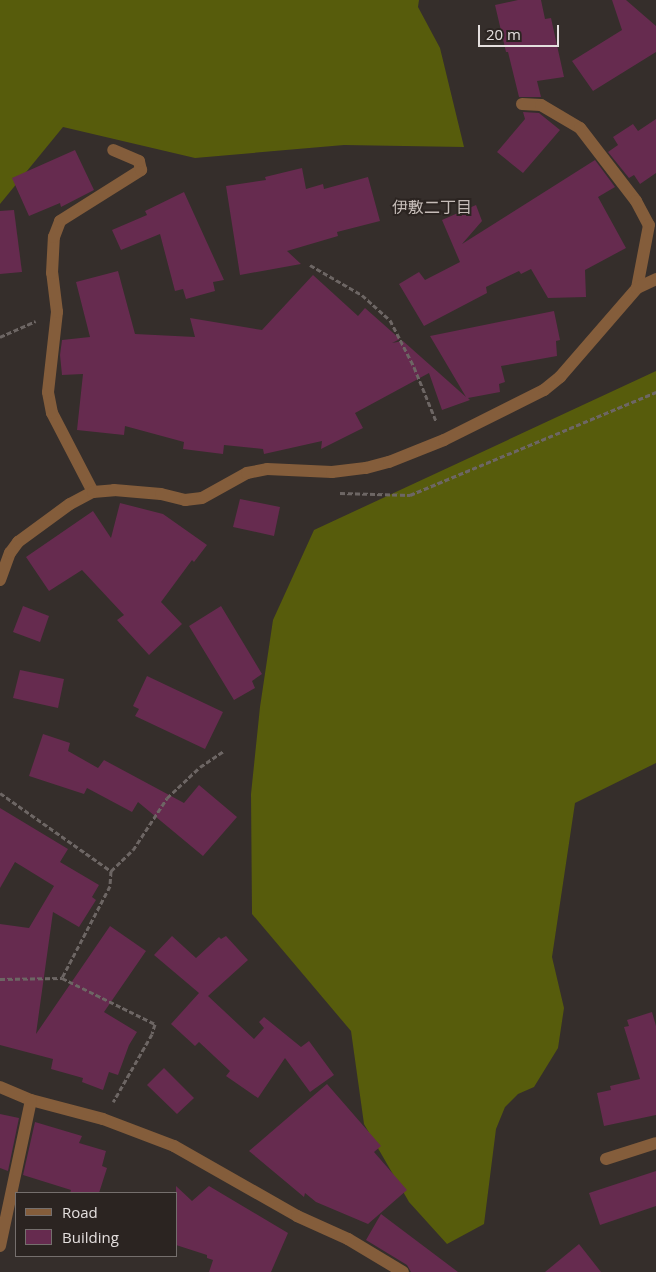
<!DOCTYPE html>
<meta charset="utf-8">
<style>
body{margin:0}
#map{position:relative;width:656px;height:1272px;overflow:hidden;background:#352e2b;font-family:"Open Sans","Noto Sans JP",sans-serif}
div>[style]{position:absolute}
.forest>*{inset:0;background:#575c0c}
.building>*{inset:0;background:#662b4f}
.path>*{height:3px;margin-top:-1.5px;transform-origin:0;background:repeating-linear-gradient(90deg,#6d6664 0 5px,transparent 0 7.5px)}
.minor>*{height:12px;margin:-6px;padding:0 6px;transform-origin:6px;border-radius:6px;background:#845d3b}
span{translate:-50% -50%;white-space:nowrap;text-align:center;line-height:1.15;-webkit-text-stroke:4px #2b2421;paint-order:stroke}
.neighbourhood-label{font-size:16px;color:#c5bcb8}
.legend{position:absolute;left:15px;top:1192px;width:162px;height:65px;box-sizing:border-box;background:#2b2421;border:1px solid #756f6d;margin:0;padding:6px 9px;list-style:none;font-size:15px;color:#e4dfde}
.legend li{display:flex;align-items:center;gap:10px;height:25px}
.legend b{width:25px;border:1px solid #756f6d}
.scale{position:absolute;left:478px;top:25px;width:81px;height:22px;box-sizing:border-box;border:2px solid #e4dfde;border-top:0;padding-left:6px;font-size:15px;line-height:18px;white-space:nowrap;color:#e4dfde;-webkit-text-stroke:4px #2b2421;paint-order:stroke}
</style>
<div id="map">
<div class="forest">
<i style="clip-path:polygon(0 0,419px 0,418px 7px,440px 48px,464px 147px,344px 145px,195px 158px,63px 127px,0 204px)"></i>
<i style="clip-path:polygon(656px 371px,656px 763px,575px 803px,552px 957px,564px 1008px,558px 1048px,534px 1087px,518px 1094px,505px 1107px,496px 1129px,484px 1224px,447px 1244px,409px 1202px,364px 1124px,351px 1031px,252px 914px,251px 794px,260px 707px,273px 620px,314px 530px)"></i>
</div>
<div class="building">
<i style="clip-path:polygon(518px 0,541px 0,545px 19px,551px 18px,564px 77px,537px 81px,541px 97px,519px 97px,508px 52px,506px 52px,495px 5px)"></i>
<i style="clip-path:polygon(612px 0,626px 0,656px 26px,656px 52px,593px 91px,572px 61px,622px 30px)"></i>
<i style="clip-path:polygon(523px 112px,539px 113px,560px 130px,523px 173px,497px 152px,525px 119px)"></i>
<i style="clip-path:polygon(656px 119px,656px 173px,640px 184px,634px 175px,629px 178px,608px 152px,618px 145px,613px 137px,633px 124px,638px 131px)"></i>
<i style="clip-path:polygon(75px 150px,94px 190px,61px 207px,60px 203px,29px 216px,12px 178px)"></i>
<i style="clip-path:polygon(595px 160px,615px 187px,598px 197px,626px 248px,585px 270px,586px 297px,548px 298px,531px 269px,521px 274px,519px 271px,486px 287px,487px 293px,424px 326px,399px 284px,419px 272px,425px 280px,460px 262px,442px 220px,476px 205px,482px 221px,462px 244px)"></i>
<i style="clip-path:polygon(302px 168px,306px 189px,323px 184px,324px 189px,368px 177px,380px 221px,337px 232px,338px 236px,287px 251px,301px 264px,240px 275px,226px 186px,266px 180px,265px 177px)"></i>
<i style="clip-path:polygon(184px 192px,224px 280px,213px 282px,215px 291px,186px 299px,183px 289px,175px 291px,160px 234px,121px 250px,112px 230px,147px 215px,145px 211px)"></i>
<i style="clip-path:polygon(14px 210px,22px 272px,0 274px,0 211px)"></i>
<i style="clip-path:polygon(118px 271px,135px 334px,195px 337px,190px 318px,262px 330px,313px 275px,358px 316px,365px 308px,400px 339px,392px 343px,403px 341px,466px 397px,430px 336px,554px 311px,560px 340px,556px 341px,557px 356px,501px 366px,505px 382px,499px 384px,500px 392px,468px 398px,470px 400px,442px 410px,429px 373px,355px 413px,363px 428px,321px 449px,322px 441px,264px 454px,263px 449px,224px 445px,223px 454px,183px 449px,184px 442px,125px 426px,124px 435px,77px 430px,83px 374px,62px 375px,60px 355px,62px 340px,90px 337px,76px 282px)"></i>
<i style="clip-path:polygon(240px 499px,280px 507px,274px 536px,233px 527px)"></i>
<i style="clip-path:polygon(120px 503px,163px 514px,207px 545px,194px 562px,192px 560px,161px 602px,182px 624px,149px 655px,117px 620px,124px 615px,82px 570px,49px 591px,26px 557px,93px 511px,111px 538px)"></i>
<i style="clip-path:polygon(23px 606px,49px 616px,40px 642px,13px 632px)"></i>
<i style="clip-path:polygon(221px 606px,262px 674px,252px 681px,255px 688px,234px 700px,189px 626px)"></i>
<i style="clip-path:polygon(20px 670px,64px 679px,58px 708px,13px 698px)"></i>
<i style="clip-path:polygon(147px 676px,223px 712px,205px 749px,135px 716px,139px 709px,133px 706px)"></i>
<i style="clip-path:polygon(43px 734px,70px 743px,68px 751px,98px 768px,104px 760px,184px 803px,199px 785px,237px 817px,203px 856px,138px 802px,132px 812px,87px 788px,84px 794px,29px 776px)"></i>
<i style="clip-path:polygon(0 808px,68px 849px,60px 862px,99px 885px,92px 897px,96px 900px,79px 927px,53px 912px,36px 1034px,110px 926px,146px 951px,104px 1012px,137px 1032px,129px 1045px,118px 1075px,109px 1072px,103px 1090px,82px 1082px,83px 1078px,51px 1069px,53px 1059px,0 1045px,0 924px,29px 928px,54px 886px,15px 862px,0 888px)"></i>
<i style="clip-path:polygon(172px 936px,196px 958px,219px 937px,221px 939px,226px 936px,248px 960px,208px 996px,254px 1039px,264px 1028px,259px 1022px,264px 1017px,301px 1047px,309px 1041px,334px 1075px,310px 1092px,285px 1058px,258px 1098px,226px 1076px,230px 1071px,199px 1042px,195px 1046px,171px 1024px,199px 993px,154px 955px)"></i>
<i style="clip-path:polygon(652px 1012px,656px 1026px,656px 1115px,604px 1126px,597px 1093px,611px 1090px,610px 1086px,640px 1079px,624px 1027px,629px 1026px,627px 1020px)"></i>
<i style="clip-path:polygon(164px 1068px,194px 1098px,177px 1114px,147px 1085px)"></i>
<i style="clip-path:polygon(327px 1084px,381px 1146px,374px 1152px,407px 1190px,368px 1224px,316px 1202px,305px 1193px,304px 1197px,249px 1151px)"></i>
<i style="clip-path:polygon(0 1114px,19px 1118px,8px 1171px,0 1168px)"></i>
<i style="clip-path:polygon(35px 1122px,82px 1136px,79px 1143px,106px 1151px,102px 1166px,107px 1168px,99px 1193px,70px 1193px,71px 1190px,23px 1175px)"></i>
<i style="clip-path:polygon(656px 1171px,656px 1206px,600px 1225px,589px 1193px)"></i>
<i style="clip-path:polygon(176px 1186px,192px 1201px,209px 1186px,288px 1233px,271px 1272px,209px 1272px,213px 1260px,207px 1258px,207px 1255px,176px 1245px)"></i>
<i style="clip-path:polygon(381px 1214px,458px 1272px,411px 1272px,407px 1265px,366px 1240px)"></i>
<i style="clip-path:polygon(579px 1244px,601px 1272px,545px 1272px)"></i>
</div>
<div class="path">
<i style="left:310px;top:265px;width:60px;rotate:30deg"></i>
<i style="left:362px;top:295px;width:38px;rotate:42deg"></i>
<i style="left:390px;top:320px;width:53px;rotate:62.9deg"></i>
<i style="left:414px;top:367px;width:58px;rotate:67.8deg"></i>
<i style="left:0;top:337px;width:39px;rotate:-24deg"></i>
<i style="left:340px;top:493px;width:70px;rotate:1.6deg"></i>
<i style="left:410px;top:495px;width:267px;rotate:-22.7deg"></i>
<i style="left:0;top:793px;width:136px;rotate:35.1deg"></i>
<i style="left:111px;top:871px;width:15px;rotate:94deg"></i>
<i style="left:110px;top:886px;width:104px;rotate:117.6deg"></i>
<i style="left:111px;top:871px;width:30px;rotate:-44deg"></i>
<i style="left:133px;top:850px;width:62px;rotate:-56.8deg"></i>
<i style="left:167px;top:798px;width:45px;rotate:-43.2deg"></i>
<i style="left:200px;top:767px;width:29px;rotate:-34deg"></i>
<i style="left:0;top:979px;width:62px;rotate:-0.9deg"></i>
<i style="left:62px;top:978px;width:104px;rotate:26.3deg"></i>
<i style="left:155px;top:1024px;width:10px;rotate:107deg"></i>
<i style="left:152px;top:1034px;width:78px;rotate:119.8deg"></i>
</div>
<div class="minor">
<i style="left:522px;top:104px;width:19px;rotate:3deg"></i>
<i style="left:541px;top:105px;width:45px;rotate:30.5deg"></i>
<i style="left:580px;top:128px;width:92px;rotate:52.5deg"></i>
<i style="left:636px;top:201px;width:27px;rotate:62deg"></i>
<i style="left:649px;top:225px;width:64px;rotate:100.8deg"></i>
<i style="left:93px;top:492px;width:89px;rotate:-117.4deg"></i>
<i style="left:52px;top:413px;width:21px;rotate:-101deg"></i>
<i style="left:48px;top:392px;width:81px;rotate:-83.6deg"></i>
<i style="left:57px;top:312px;width:39px;rotate:-97deg"></i>
<i style="left:52px;top:273px;width:36px;rotate:-87deg"></i>
<i style="left:54px;top:237px;width:17px;rotate:-69deg"></i>
<i style="left:60px;top:221px;width:96px;rotate:-32.2deg"></i>
<i style="left:141px;top:170px;width:9px;rotate:-103deg"></i>
<i style="left:139px;top:161px;width:28px;rotate:-157deg"></i>
<i style="left:0;top:580px;width:29px;rotate:-70deg"></i>
<i style="left:10px;top:553px;width:14px;rotate:-54deg"></i>
<i style="left:18px;top:542px;width:64px;rotate:-36.2deg"></i>
<i style="left:70px;top:504px;width:26px;rotate:-28deg"></i>
<i style="left:93px;top:492px;width:21px;rotate:-5deg"></i>
<i style="left:114px;top:490px;width:47px;rotate:4.9deg"></i>
<i style="left:161px;top:494px;width:25px;rotate:14deg"></i>
<i style="left:185px;top:500px;width:17px;rotate:-7deg"></i>
<i style="left:202px;top:498px;width:51px;rotate:-29.1deg"></i>
<i style="left:247px;top:473px;width:20px;rotate:-11deg"></i>
<i style="left:267px;top:469px;width:65px;rotate:2.6deg"></i>
<i style="left:332px;top:472px;width:34px;rotate:-7deg"></i>
<i style="left:366px;top:468px;width:24px;rotate:-15deg"></i>
<i style="left:389px;top:462px;width:59px;rotate:-21.8deg"></i>
<i style="left:444px;top:440px;width:112px;rotate:-26.6deg"></i>
<i style="left:544px;top:390px;width:21px;rotate:-39deg"></i>
<i style="left:560px;top:377px;width:118px;rotate:-49.1deg"></i>
<i style="left:637px;top:288px;width:21px;rotate:-25deg"></i>
<i style="left:0;top:1087px;width:34px;rotate:23deg"></i>
<i style="left:31px;top:1100px;width:74px;rotate:14.8deg"></i>
<i style="left:103px;top:1119px;width:76px;rotate:20.8deg"></i>
<i style="left:174px;top:1146px;width:142px;rotate:29.6deg"></i>
<i style="left:297px;top:1216px;width:56px;rotate:24.3deg"></i>
<i style="left:348px;top:1239px;width:64px;rotate:31deg"></i>
<i style="left:606px;top:1159px;width:52px;rotate:-17.7deg"></i>
<i style="left:0;top:1246px;width:149px;rotate:-78deg"></i>
</div>
<div class="neighbourhood-label">
<span style="left:432px;top:207px">伊敷二丁目</span>
</div>
<ul class="legend">
<li><b style="height:6px;background:#845d3b"></b>Road</li>
<li><b style="height:14px;background:#662b4f"></b>Building</li>
</ul>
<div class="scale">20 m</div>
</div>
